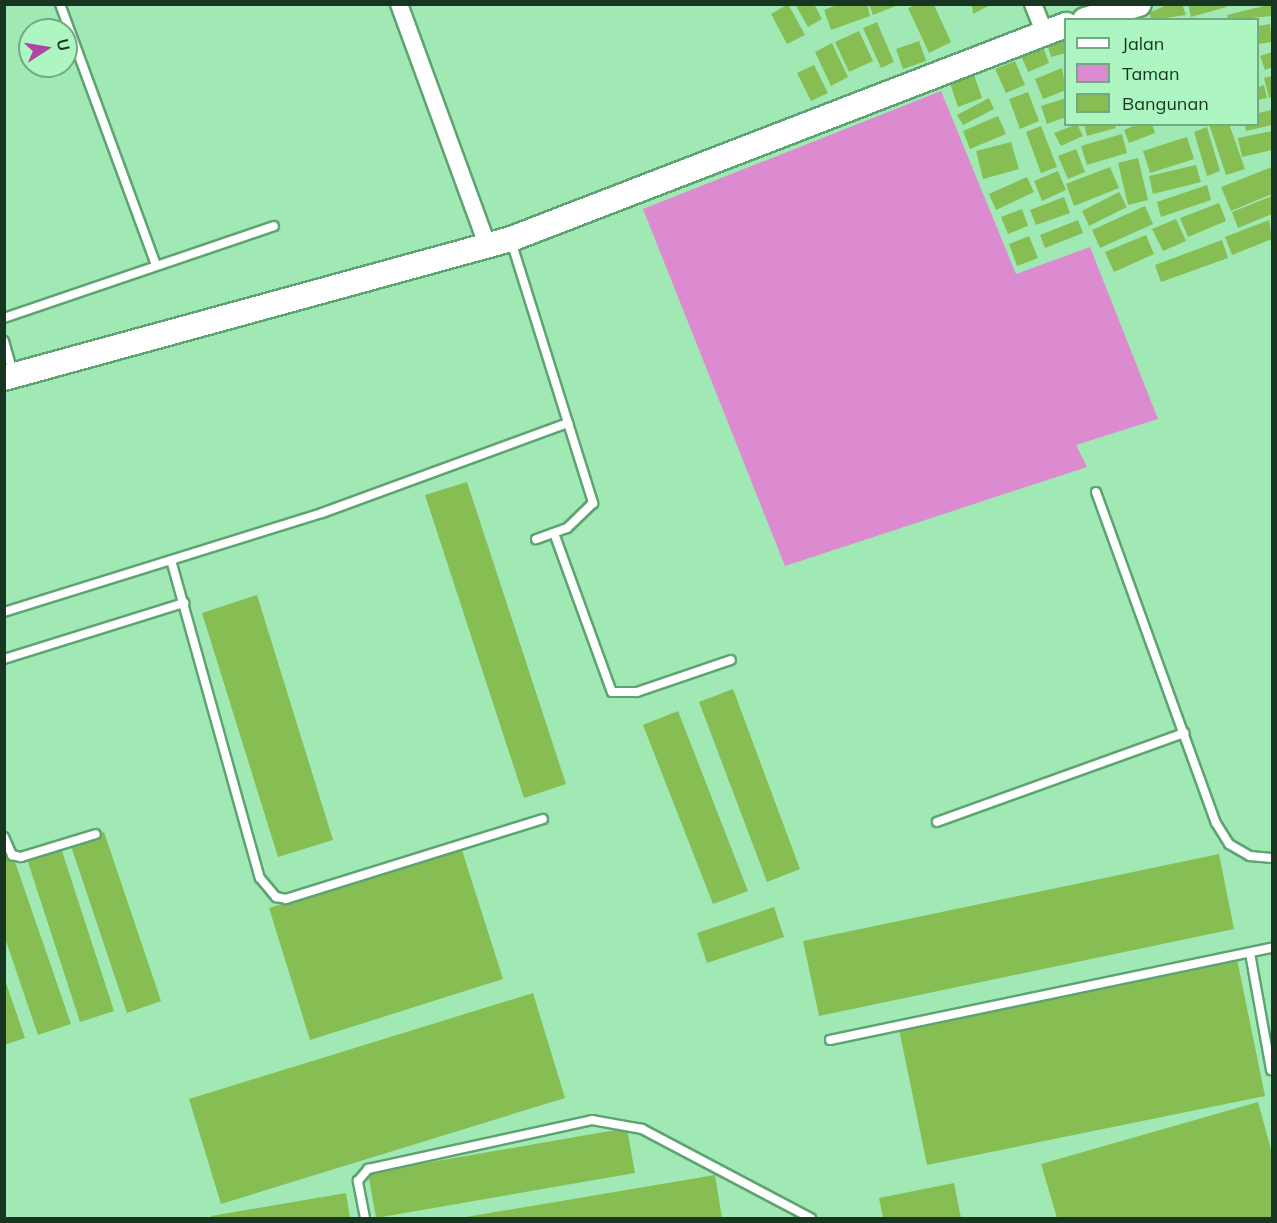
<!DOCTYPE html>
<style>
body{margin:0}
#map{position:relative;width:1277px;height:1223px;overflow:hidden;background:#a0e9b4;font-family:Mulish,sans-serif}
div>[style]{position:absolute}
.green>*{inset:0;background:#dd8bd0}
.building>*{inset:0;background:#86be54}
.roads{filter:drop-shadow(2px 0 #5da472) drop-shadow(-2px 0 #5da472) drop-shadow(0 2px #5da472) drop-shadow(0 -2px #5da472)}
.lane>*{height:8px;margin:-4px;padding:0 4px;transform-origin:4px;border-radius:4px;background:#fff}
.street>*{height:16px;margin:-8px;padding:0 8px;transform-origin:8px;border-radius:8px;background:#fff}
.secondary>*{height:24px;margin:-12px;padding:0 12px;transform-origin:12px;border-radius:12px;background:#fff}
span{translate:-50% -50%;white-space:nowrap;text-align:center;line-height:1.15;-webkit-text-stroke:5px #adf6c1;paint-order:stroke}
.frame{position:absolute;inset:0;border:6px solid #183521;pointer-events:none}
.legend{position:absolute;left:1064px;top:18px;width:195px;height:108px;box-sizing:border-box;background:#adf6c1;border:2px solid #71a981;margin:0;padding:8px 10px;list-style:none;font-size:18px;color:#183521}
.legend li{display:flex;align-items:center;gap:12px;height:30px}
.legend b{width:30px;border:2px solid #71a981}
.north{position:absolute;left:18px;top:18px;width:60px;height:60px;box-sizing:border-box;background:#adf6c1;border:2px solid #71a981;border-radius:50%;rotate:78deg;font-size:16px;font-weight:700;line-height:24px;text-align:center;color:#183521}
.north::after{content:'';display:block;margin:auto;width:21px;height:27px;background:#b044a4;clip-path:polygon(50% 0,100% 100%,50% 72%,0 100%)}
</style>
<div id="map">
<div class="green">
<i style="clip-path:polygon(941px 91px,1016px 274px,1090px 247px,1158px 419px,1076px 445px,1087px 467px,785px 566px,643px 209px)"></i>
</div>
<div class="building">
<i style="clip-path:polygon(788px 4px,805px 35px,787px 44px,771px 14px)"></i>
<i style="clip-path:polygon(795px 4px,814px 4px,822px 19px,808px 27px)"></i>
<i style="clip-path:polygon(839px 4px,867px 4px,870px 16px,831px 30px,824px 10px)"></i>
<i style="clip-path:polygon(869px 4px,898px 4px,898px 5px,873px 15px)"></i>
<i style="clip-path:polygon(972px 4px,992px 4px,973px 14px)"></i>
<i style="clip-path:polygon(1169px 4px,1182px 4px,1186px 15px,1152px 20px,1149px 13px)"></i>
<i style="clip-path:polygon(1188px 4px,1226px 4px,1226px 7px,1191px 17px)"></i>
<i style="clip-path:polygon(1272px 4px,1272px 16px,1228px 20px,1227px 15px)"></i>
<i style="clip-path:polygon(915px 5px,934px 5px,951px 42px,929px 53px,908px 8px)"></i>
<i style="clip-path:polygon(877px 22px,894px 62px,881px 68px,863px 28px)"></i>
<i style="clip-path:polygon(1270px 24px,1272px 42px,1258px 44px,1258px 26px)"></i>
<i style="clip-path:polygon(859px 31px,873px 61px,849px 72px,835px 42px)"></i>
<i style="clip-path:polygon(1066px 34px,1066px 53px,1051px 57px,1046px 40px)"></i>
<i style="clip-path:polygon(919px 41px,926px 61px,903px 69px,896px 49px)"></i>
<i style="clip-path:polygon(832px 43px,848px 77px,831px 86px,815px 52px)"></i>
<i style="clip-path:polygon(1042px 44px,1049px 63px,1028px 72px,1020px 53px)"></i>
<i style="clip-path:polygon(1272px 52px,1272px 67px,1265px 70px,1260px 56px)"></i>
<i style="clip-path:polygon(1015px 61px,1025px 85px,1006px 93px,995px 69px)"></i>
<i style="clip-path:polygon(814px 65px,828px 93px,811px 101px,797px 73px)"></i>
<i style="clip-path:polygon(1062px 68px,1066px 90px,1043px 99px,1035px 79px)"></i>
<i style="clip-path:polygon(973px 72px,982px 98px,958px 107px,949px 80px)"></i>
<i style="clip-path:polygon(1272px 76px,1272px 97px,1269px 98px,1264px 78px)"></i>
<i style="clip-path:polygon(1264px 85px,1267px 98px,1258px 100px,1258px 87px)"></i>
<i style="clip-path:polygon(1028px 92px,1039px 121px,1020px 129px,1009px 99px)"></i>
<i style="clip-path:polygon(989px 98px,994px 109px,963px 125px,957px 115px)"></i>
<i style="clip-path:polygon(1066px 98px,1066px 117px,1047px 124px,1041px 106px)"></i>
<i style="clip-path:polygon(1271px 110px,1272px 125px,1246px 131px,1245px 124px,1258px 124px,1258px 113px)"></i>
<i style="clip-path:polygon(998px 116px,1006px 134px,970px 149px,963px 131px)"></i>
<i style="clip-path:polygon(1077px 124px,1083px 136px,1061px 146px,1054px 133px)"></i>
<i style="clip-path:polygon(1084px 124px,1114px 124px,1116px 128px,1087px 136px)"></i>
<i style="clip-path:polygon(1138px 124px,1152px 124px,1155px 133px,1129px 143px,1124px 130px)"></i>
<i style="clip-path:polygon(1209px 124px,1229px 124px,1245px 169px,1226px 175px)"></i>
<i style="clip-path:polygon(1041px 126px,1057px 167px,1041px 173px,1026px 132px)"></i>
<i style="clip-path:polygon(1207px 127px,1220px 171px,1207px 176px,1194px 132px)"></i>
<i style="clip-path:polygon(1272px 131px,1272px 150px,1242px 157px,1238px 138px)"></i>
<i style="clip-path:polygon(1122px 134px,1127px 153px,1087px 165px,1081px 146px)"></i>
<i style="clip-path:polygon(1187px 137px,1194px 159px,1150px 173px,1143px 151px)"></i>
<i style="clip-path:polygon(1011px 142px,1019px 169px,983px 179px,976px 151px)"></i>
<i style="clip-path:polygon(1076px 149px,1085px 172px,1068px 179px,1058px 156px)"></i>
<i style="clip-path:polygon(1138px 158px,1148px 200px,1128px 205px,1118px 163px)"></i>
<i style="clip-path:polygon(1196px 165px,1201px 182px,1153px 194px,1149px 176px)"></i>
<i style="clip-path:polygon(1110px 167px,1119px 188px,1074px 206px,1066px 184px)"></i>
<i style="clip-path:polygon(1272px 167px,1272px 194px,1231px 211px,1221px 187px)"></i>
<i style="clip-path:polygon(1058px 171px,1066px 190px,1042px 201px,1034px 181px)"></i>
<i style="clip-path:polygon(1027px 177px,1034px 192px,996px 210px,989px 194px)"></i>
<i style="clip-path:polygon(1207px 185px,1211px 200px,1161px 217px,1157px 202px)"></i>
<i style="clip-path:polygon(1119px 192px,1127px 207px,1089px 226px,1082px 211px)"></i>
<i style="clip-path:polygon(1272px 196px,1272px 214px,1238px 228px,1232px 212px)"></i>
<i style="clip-path:polygon(1064px 197px,1070px 213px,1036px 225px,1030px 210px)"></i>
<i style="clip-path:polygon(1219px 203px,1226px 221px,1188px 237px,1180px 218px)"></i>
<i style="clip-path:polygon(1145px 206px,1153px 224px,1100px 248px,1092px 230px)"></i>
<i style="clip-path:polygon(1022px 209px,1028px 226px,1008px 234px,1001px 217px)"></i>
<i style="clip-path:polygon(1176px 219px,1186px 241px,1163px 251px,1152px 229px)"></i>
<i style="clip-path:polygon(1078px 220px,1083px 233px,1045px 248px,1040px 235px)"></i>
<i style="clip-path:polygon(1269px 220px,1272px 239px,1232px 255px,1225px 237px)"></i>
<i style="clip-path:polygon(1146px 235px,1154px 254px,1114px 272px,1105px 252px)"></i>
<i style="clip-path:polygon(1029px 236px,1038px 258px,1017px 266px,1009px 244px)"></i>
<i style="clip-path:polygon(1222px 240px,1228px 258px,1161px 282px,1155px 265px)"></i>
<i style="clip-path:polygon(467px 482px,566px 784px,524px 798px,425px 495px)"></i>
<i style="clip-path:polygon(257px 595px,333px 840px,278px 857px,202px 613px)"></i>
<i style="clip-path:polygon(733px 689px,800px 869px,767px 882px,699px 702px)"></i>
<i style="clip-path:polygon(678px 711px,748px 891px,713px 904px,643px 725px)"></i>
<i style="clip-path:polygon(104px 832px,161px 1001px,127px 1013px,70px 843px)"></i>
<i style="clip-path:polygon(461px 847px,503px 979px,310px 1040px,269px 908px)"></i>
<i style="clip-path:polygon(61px 848px,114px 1011px,80px 1022px,27px 859px)"></i>
<i style="clip-path:polygon(1219px 854px,1234px 929px,819px 1016px,803px 941px)"></i>
<i style="clip-path:polygon(13px 856px,71px 1024px,38px 1035px,5px 938px,5px 859px)"></i>
<i style="clip-path:polygon(774px 907px,784px 937px,707px 963px,697px 933px)"></i>
<i style="clip-path:polygon(1237px 959px,1265px 1096px,927px 1165px,899px 1029px)"></i>
<i style="clip-path:polygon(4px 977px,25px 1038px,4px 1045px)"></i>
<i style="clip-path:polygon(533px 993px,565px 1098px,221px 1204px,189px 1099px)"></i>
<i style="clip-path:polygon(1258px 1102px,1272px 1153px,1272px 1218px,1057px 1218px,1041px 1164px)"></i>
<i style="clip-path:polygon(627px 1128px,635px 1173px,376px 1218px,368px 1173px)"></i>
<i style="clip-path:polygon(715px 1175px,722px 1218px,466px 1218px,466px 1217px)"></i>
<i style="clip-path:polygon(954px 1183px,961px 1218px,883px 1218px,879px 1198px)"></i>
<i style="clip-path:polygon(346px 1193px,350px 1218px,212px 1218px,211px 1216px)"></i>
</div>
<div class="roads">
<div class="lane">
<i style="left:60px;top:4px;width:278px;rotate:69.8deg"></i>
<i style="left:511px;top:241px;width:275px;rotate:72.6deg"></i>
<i style="left:593px;top:503px;width:36px;rotate:136deg"></i>
<i style="left:567px;top:528px;width:33px;rotate:160deg"></i>
<i style="left:4px;top:318px;width:285px;rotate:-18.8deg"></i>
<i style="left:4px;top:341px;width:32px;rotate:74deg"></i>
<i style="left:1096px;top:492px;width:352px;rotate:70.1deg"></i>
<i style="left:1216px;top:823px;width:25px;rotate:58deg"></i>
<i style="left:1229px;top:844px;width:24px;rotate:30deg"></i>
<i style="left:1250px;top:856px;width:22px;rotate:5deg"></i>
<i style="left:554px;top:533px;width:169px;rotate:70deg"></i>
<i style="left:612px;top:692px;width:25px"></i>
<i style="left:637px;top:692px;width:99px;rotate:-18.8deg"></i>
<i style="left:171px;top:560px;width:330px;rotate:74.4deg"></i>
<i style="left:260px;top:878px;width:25px;rotate:50deg"></i>
<i style="left:276px;top:897px;width:10px;rotate:11deg"></i>
<i style="left:286px;top:899px;width:269px;rotate:-17.3deg"></i>
<i style="left:4px;top:612px;width:333px;rotate:-17.3deg"></i>
<i style="left:322px;top:513px;width:262px;rotate:-20.1deg"></i>
<i style="left:4px;top:659px;width:189px;rotate:-17.3deg"></i>
<i style="left:937px;top:822px;width:263px;rotate:-19.8deg"></i>
<i style="left:4px;top:837px;width:20px;rotate:66deg"></i>
<i style="left:12px;top:855px;width:9px;rotate:13deg"></i>
<i style="left:21px;top:857px;width:78px;rotate:-17deg"></i>
<i style="left:1250px;top:953px;width:119px;rotate:79.8deg"></i>
<i style="left:830px;top:1040px;width:451px;rotate:-11.8deg"></i>
<i style="left:365px;top:1218px;width:38px;rotate:-101deg"></i>
<i style="left:358px;top:1181px;width:16px;rotate:-50deg"></i>
<i style="left:368px;top:1169px;width:229px;rotate:-12.3deg"></i>
<i style="left:592px;top:1120px;width:51px;rotate:10.2deg"></i>
<i style="left:642px;top:1129px;width:191px;rotate:27.8deg"></i>
</div>
<div class="street">
<i style="left:399px;top:4px;width:257px;rotate:69.9deg"></i>
<i style="left:1033px;top:4px;width:29px;rotate:68deg"></i>
</div>
<div class="secondary">
<i style="left:1085px;top:20px;width:56px;rotate:-16.5deg"></i>
<i style="left:4px;top:378px;width:526px;rotate:-15.33deg"></i>
<i style="left:511px;top:239px;width:595px;rotate:-21.09deg"></i>
</div>
</div>
<div class="frame"></div>
<ul class="legend">
<li><b style="height:8px;background:#fff"></b>Jalan</li>
<li><b style="height:16px;background:#dd8bd0"></b>Taman</li>
<li><b style="height:16px;background:#86be54"></b>Bangunan</li>
</ul>
<div class="north">U</div>
</div>
